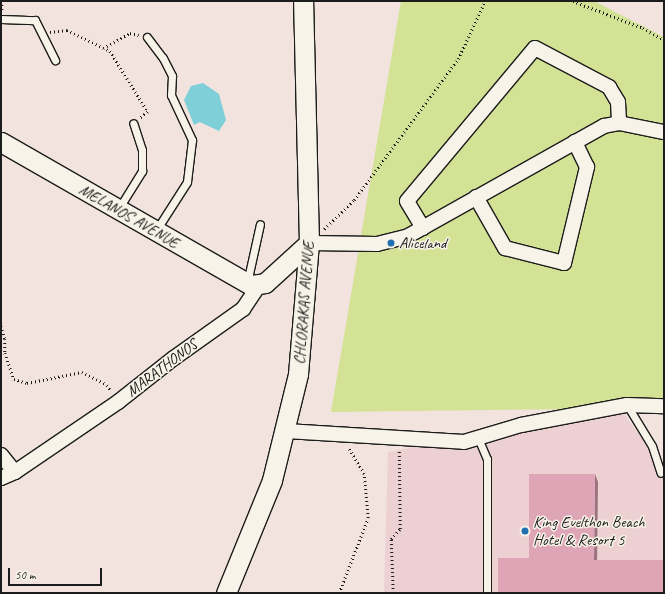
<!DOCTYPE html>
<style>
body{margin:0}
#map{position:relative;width:665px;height:594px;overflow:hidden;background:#f2e3de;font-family:Caveat,sans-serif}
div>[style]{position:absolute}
.built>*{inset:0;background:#ecd0d2}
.green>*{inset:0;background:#d4e295}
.water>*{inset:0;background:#7ecfd7}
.path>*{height:2.5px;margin-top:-1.25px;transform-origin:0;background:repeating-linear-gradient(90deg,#1c1c1c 0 1px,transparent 0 4px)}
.roads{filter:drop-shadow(1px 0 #1c1c1c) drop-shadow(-1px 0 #1c1c1c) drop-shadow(0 1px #1c1c1c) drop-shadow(0 -1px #1c1c1c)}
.lane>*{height:7px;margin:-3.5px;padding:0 3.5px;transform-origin:3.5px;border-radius:3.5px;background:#f7f3e8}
.street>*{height:14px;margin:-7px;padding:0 7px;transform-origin:7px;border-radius:7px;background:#f7f3e8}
.secondary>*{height:19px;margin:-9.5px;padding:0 9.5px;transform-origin:9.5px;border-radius:9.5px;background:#f7f3e8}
.shaded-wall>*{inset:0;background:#9b747f}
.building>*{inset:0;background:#dea5b6}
.dots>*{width:11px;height:11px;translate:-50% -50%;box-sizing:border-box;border:2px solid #f7f3e8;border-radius:50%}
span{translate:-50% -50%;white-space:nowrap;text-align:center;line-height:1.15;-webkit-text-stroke:3px #f7f3e8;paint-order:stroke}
.street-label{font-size:16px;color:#1c1c1c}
.poi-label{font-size:16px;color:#1c1c1c}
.left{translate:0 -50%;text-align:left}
.frame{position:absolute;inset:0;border:2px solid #1c1c1c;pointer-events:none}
.scale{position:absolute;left:8px;top:568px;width:94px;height:18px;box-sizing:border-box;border:2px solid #1c1c1c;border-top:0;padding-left:5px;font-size:12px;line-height:14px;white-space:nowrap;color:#1c1c1c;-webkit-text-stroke:3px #f7f3e8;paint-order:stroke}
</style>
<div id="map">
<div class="built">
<i style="clip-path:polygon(620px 408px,664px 469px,664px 593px,384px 593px,388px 452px)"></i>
</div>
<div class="green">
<i style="clip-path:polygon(401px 1px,594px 1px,664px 37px,664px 408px,331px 412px)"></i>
</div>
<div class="water">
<i style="clip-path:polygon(203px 83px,219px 94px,226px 120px,219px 131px,200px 122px,194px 125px,184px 100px,191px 86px)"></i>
</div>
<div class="path">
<i style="left:2px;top:1px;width:9px;rotate:90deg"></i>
<i style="left:573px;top:1px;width:75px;rotate:21.1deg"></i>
<i style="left:643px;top:28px;width:24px;rotate:30deg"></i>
<i style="left:50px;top:32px;width:17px;rotate:-7deg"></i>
<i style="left:67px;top:30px;width:48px;rotate:26deg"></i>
<i style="left:110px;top:51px;width:72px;rotate:58.1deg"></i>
<i style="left:148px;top:112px;width:10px;rotate:143deg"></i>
<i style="left:103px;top:48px;width:31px;rotate:-29deg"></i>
<i style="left:130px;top:33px;width:9px;rotate:13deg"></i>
<i style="left:324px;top:229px;width:42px;rotate:-44deg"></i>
<i style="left:354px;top:200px;width:175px;rotate:-53.6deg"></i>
<i style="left:458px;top:59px;width:64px;rotate:-65deg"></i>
<i style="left:1px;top:326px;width:14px;rotate:73deg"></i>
<i style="left:5px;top:339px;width:14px;rotate:90deg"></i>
<i style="left:5px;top:353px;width:28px;rotate:71deg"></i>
<i style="left:14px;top:379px;width:14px;rotate:17deg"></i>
<i style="left:27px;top:383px;width:56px;rotate:-11.3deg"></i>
<i style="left:82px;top:372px;width:28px;rotate:27deg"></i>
<i style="left:107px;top:385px;width:7px;rotate:56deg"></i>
<i style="left:339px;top:593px;width:80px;rotate:-68.9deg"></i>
<i style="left:368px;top:518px;width:44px;rotate:-95.2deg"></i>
<i style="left:364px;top:474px;width:31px;rotate:-121deg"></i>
<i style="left:393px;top:593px;width:54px;rotate:-92.1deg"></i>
<i style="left:391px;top:539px;width:13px;rotate:-48deg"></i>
<i style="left:400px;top:529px;width:80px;rotate:-90.7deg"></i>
</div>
<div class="roads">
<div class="lane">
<i style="left:1px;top:19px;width:34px;rotate:2deg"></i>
<i style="left:35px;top:20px;width:45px;rotate:63.4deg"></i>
<i style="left:147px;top:37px;width:26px;rotate:53deg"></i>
<i style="left:163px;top:58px;width:20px;rotate:63deg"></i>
<i style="left:172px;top:76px;width:19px;rotate:93deg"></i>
<i style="left:171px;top:95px;width:50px;rotate:65deg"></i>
<i style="left:192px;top:140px;width:42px;rotate:96.8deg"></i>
<i style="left:187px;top:182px;width:56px;rotate:122.6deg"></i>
<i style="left:119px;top:208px;width:44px;rotate:-58.1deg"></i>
<i style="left:142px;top:171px;width:21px;rotate:-90deg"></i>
<i style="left:142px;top:150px;width:28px;rotate:-108deg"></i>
<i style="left:247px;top:283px;width:60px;rotate:-77.6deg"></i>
<i style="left:627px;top:405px;width:48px;rotate:58.6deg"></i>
<i style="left:652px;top:446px;width:28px;rotate:72deg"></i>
<i style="left:478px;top:438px;width:23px;rotate:67deg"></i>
<i style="left:487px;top:459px;width:134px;rotate:90deg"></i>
</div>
<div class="street">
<i style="left:476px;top:197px;width:59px;rotate:60.4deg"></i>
<i style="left:505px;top:248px;width:61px;rotate:14.3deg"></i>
<i style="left:564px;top:263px;width:99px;rotate:-76.5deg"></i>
<i style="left:587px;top:167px;width:28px;rotate:-116deg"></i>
<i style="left:423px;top:228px;width:31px;rotate:-121deg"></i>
<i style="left:407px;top:201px;width:199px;rotate:-50.1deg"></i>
<i style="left:535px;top:48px;width:84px;rotate:27.8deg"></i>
<i style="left:609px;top:87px;width:17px;rotate:59deg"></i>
<i style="left:618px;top:102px;width:21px;rotate:87deg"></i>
<i style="left:309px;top:243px;width:68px;rotate:0.8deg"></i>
<i style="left:377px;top:244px;width:32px;rotate:-14deg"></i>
<i style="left:408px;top:236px;width:225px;rotate:-29.3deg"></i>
<i style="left:604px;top:126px;width:15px;rotate:-11deg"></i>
<i style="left:619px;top:123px;width:46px;rotate:11.3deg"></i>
<i style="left:286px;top:431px;width:178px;rotate:3.5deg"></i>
<i style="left:464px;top:442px;width:59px;rotate:-16.6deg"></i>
<i style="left:521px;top:425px;width:108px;rotate:-10.7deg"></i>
<i style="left:627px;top:405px;width:37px;rotate:2deg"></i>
<i style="left:1px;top:455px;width:22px;rotate:51deg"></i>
<i style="left:1px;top:478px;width:15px;rotate:-23deg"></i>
<i style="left:15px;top:472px;width:125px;rotate:-34.2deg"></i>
<i style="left:118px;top:402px;width:71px;rotate:-38.2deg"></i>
<i style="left:174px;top:358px;width:85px;rotate:-35.4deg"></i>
<i style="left:243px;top:309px;width:29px;rotate:-56deg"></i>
</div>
<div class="secondary">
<i style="left:1px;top:142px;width:288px;rotate:29.8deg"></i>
<i style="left:251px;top:285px;width:14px;rotate:-8deg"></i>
<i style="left:265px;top:283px;width:59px;rotate:-42.3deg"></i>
<i style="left:226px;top:593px;width:122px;rotate:-67.8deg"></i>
<i style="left:272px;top:480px;width:109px;rotate:-76.2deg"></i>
<i style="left:298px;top:374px;width:131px;rotate:-85.2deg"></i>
<i style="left:309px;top:243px;width:242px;rotate:-91.4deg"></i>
</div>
</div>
<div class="shaded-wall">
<i style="clip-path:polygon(595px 474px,598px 482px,597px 568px,594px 560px)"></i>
</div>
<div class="building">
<i style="clip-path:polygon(529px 474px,595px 474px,594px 560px,664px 560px,664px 593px,498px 593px,498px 558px,529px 558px)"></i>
</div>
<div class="dots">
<i style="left:391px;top:243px;background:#1f6fb2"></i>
<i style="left:525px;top:531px;background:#1f6fb2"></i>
</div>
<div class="street-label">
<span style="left:129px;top:216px;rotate:30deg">MELANOS AVENUE</span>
<span style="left:304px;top:303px;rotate:-86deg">CHLORAKAS AVENUE</span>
<span style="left:162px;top:368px;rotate:-37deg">MARATHONOS</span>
</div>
<div class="poi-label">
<span class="left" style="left:399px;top:243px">Aliceland</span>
<span class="left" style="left:533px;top:531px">King Evelthon Beach<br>Hotel &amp; Resort 5</span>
</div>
<div class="frame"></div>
<div class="scale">50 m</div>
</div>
